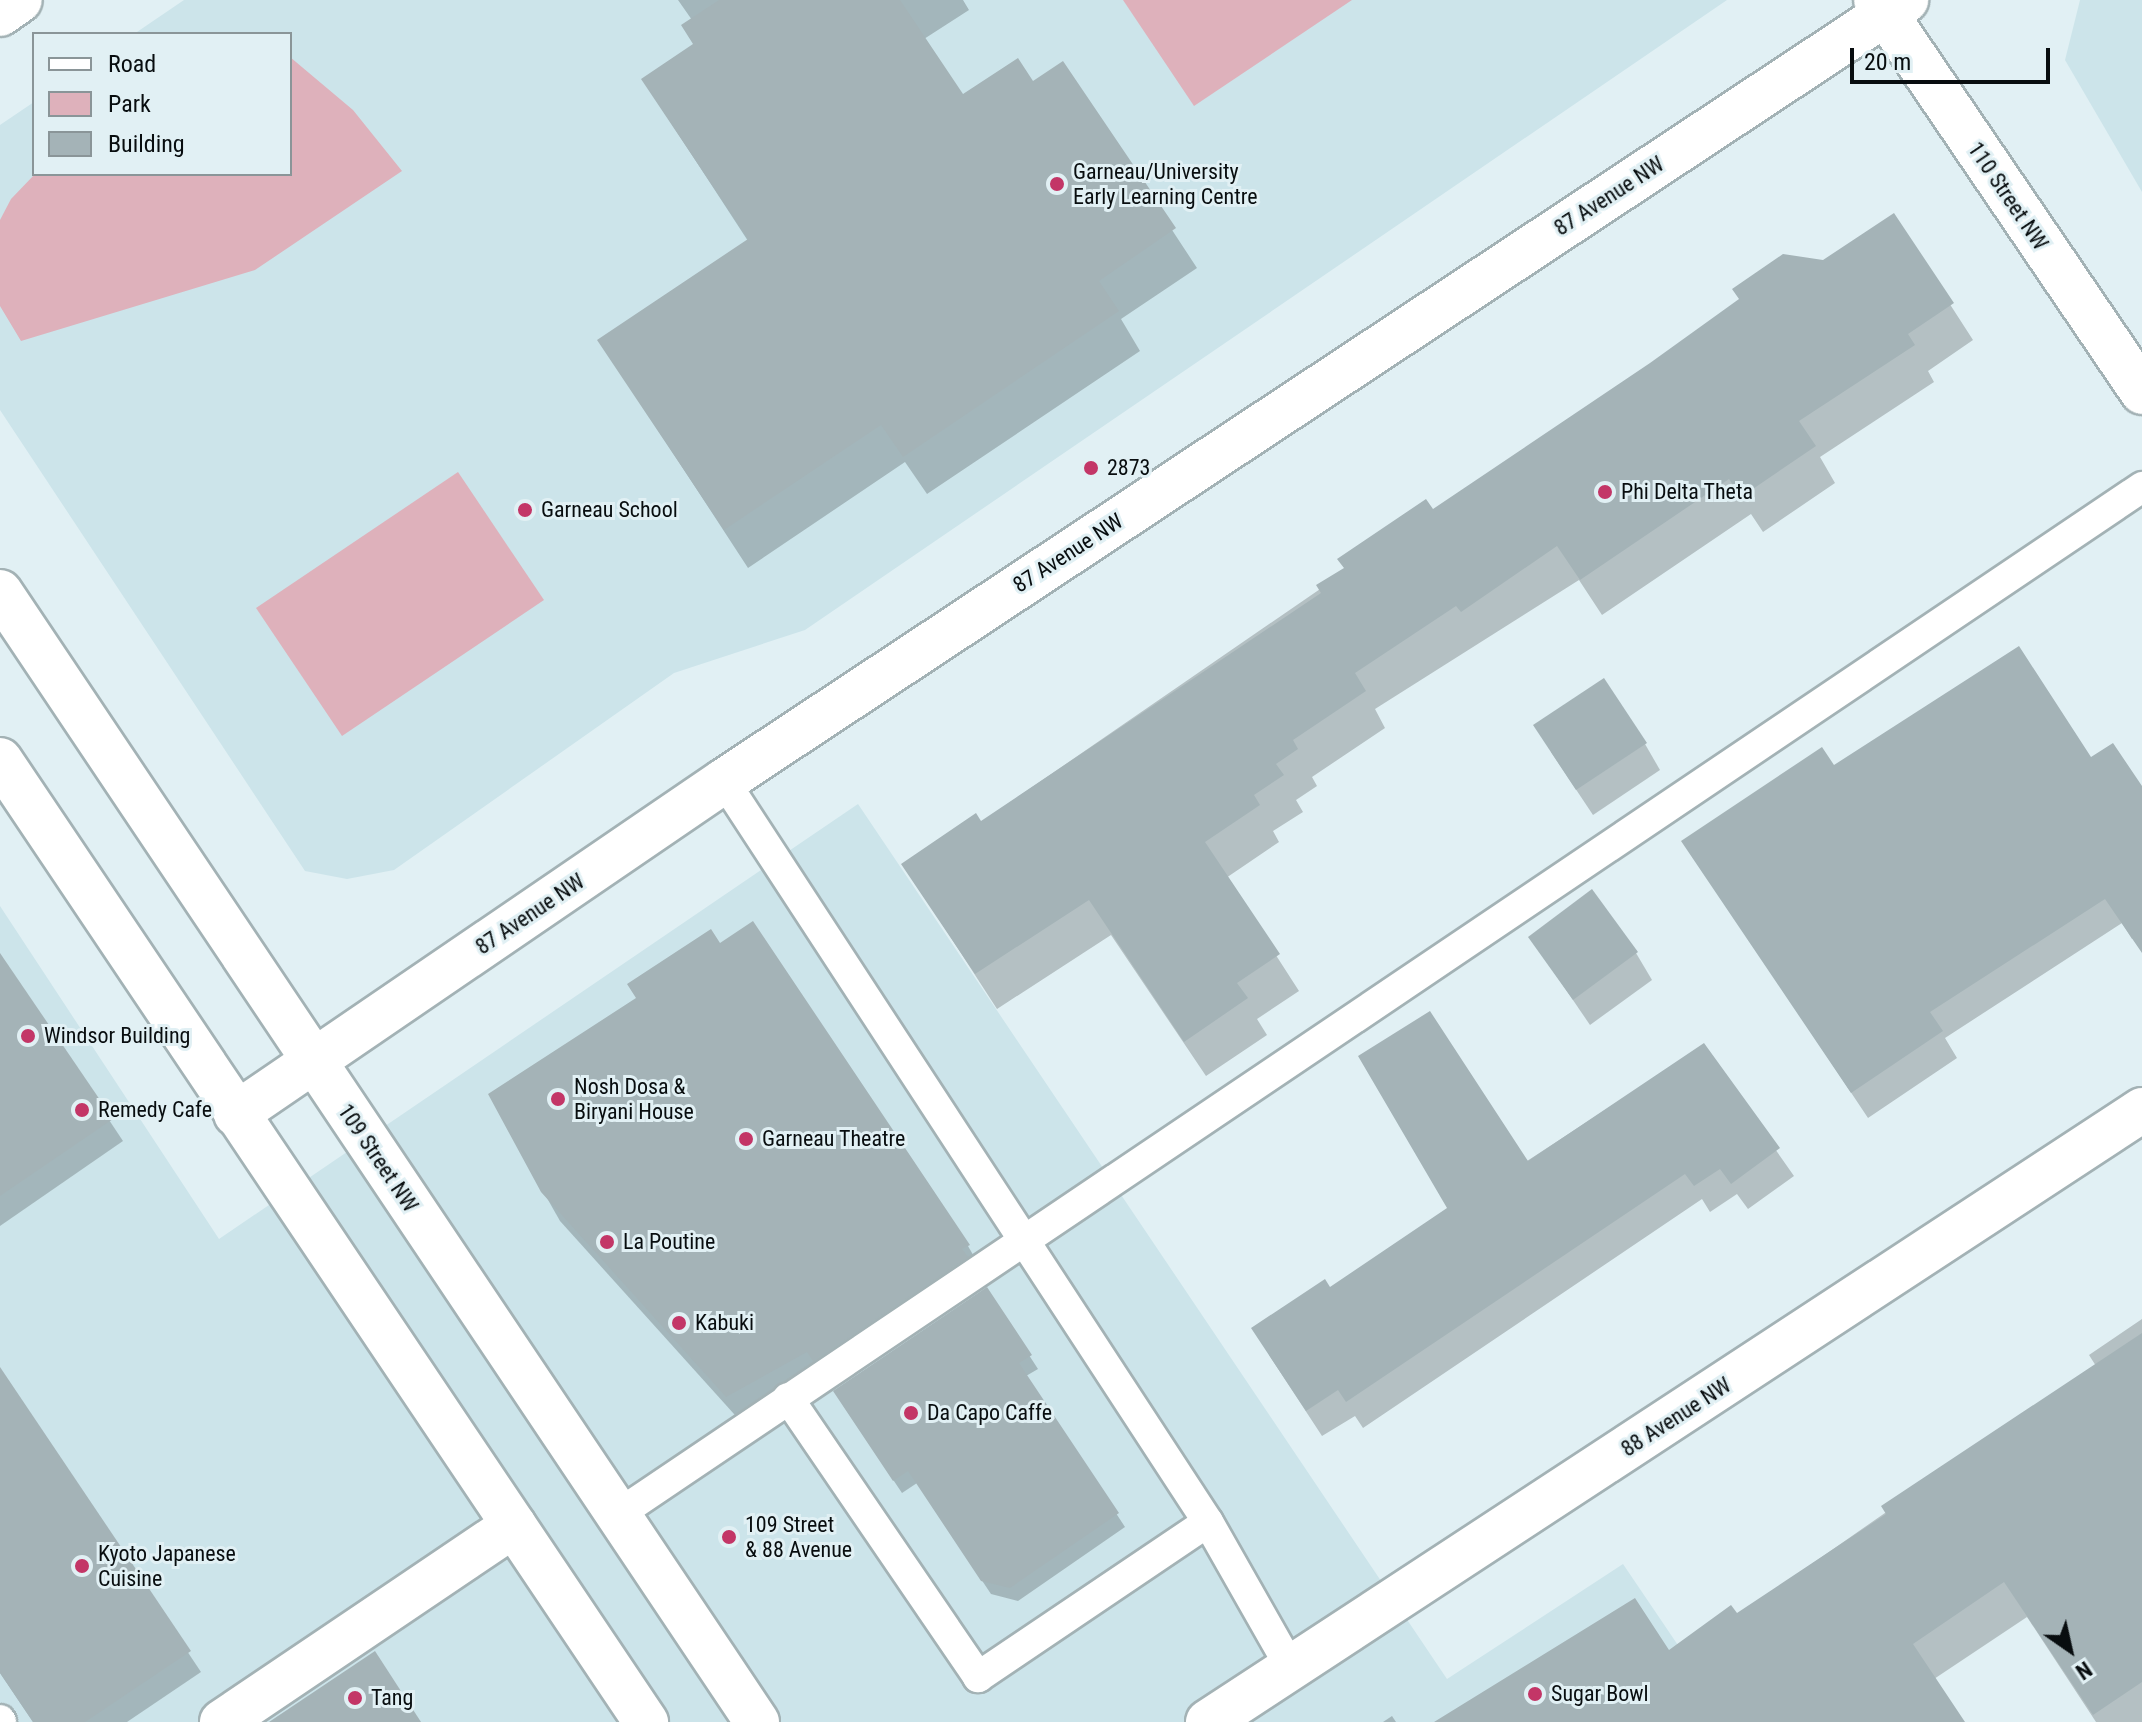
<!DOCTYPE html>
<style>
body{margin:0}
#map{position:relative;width:2142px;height:1722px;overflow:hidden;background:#e1f0f4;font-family:"Roboto Condensed",sans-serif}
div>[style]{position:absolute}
.built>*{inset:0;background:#cce4ea}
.green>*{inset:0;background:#deb1bb}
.shadow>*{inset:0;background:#0003}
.building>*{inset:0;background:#a4b3b7}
.roads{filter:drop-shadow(2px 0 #a3b2b5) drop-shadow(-2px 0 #a3b2b5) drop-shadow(0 2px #a3b2b5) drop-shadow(0 -2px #a3b2b5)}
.lane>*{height:30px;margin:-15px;padding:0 15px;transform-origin:15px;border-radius:15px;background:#fff}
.street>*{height:44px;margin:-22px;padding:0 22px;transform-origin:22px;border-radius:22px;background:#fff}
.secondary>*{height:44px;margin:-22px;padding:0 22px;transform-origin:22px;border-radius:22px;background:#fff}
.dots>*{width:22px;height:22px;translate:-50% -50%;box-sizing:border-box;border:4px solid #e1f0f4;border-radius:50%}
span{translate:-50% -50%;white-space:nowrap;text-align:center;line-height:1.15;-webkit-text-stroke:6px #e1f0f4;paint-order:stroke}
.poi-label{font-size:22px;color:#080d0f}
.left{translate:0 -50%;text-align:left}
.street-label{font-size:22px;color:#080d0f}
.legend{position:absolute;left:32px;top:32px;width:260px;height:144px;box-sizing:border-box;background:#e1f0f4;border:2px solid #8a9598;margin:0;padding:10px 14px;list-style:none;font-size:24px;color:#080d0f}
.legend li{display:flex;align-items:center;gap:16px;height:40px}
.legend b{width:40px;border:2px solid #8a9598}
.north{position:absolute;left:2030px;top:1610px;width:80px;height:80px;-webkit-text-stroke:6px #e1f0f4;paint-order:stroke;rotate:146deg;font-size:22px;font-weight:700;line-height:32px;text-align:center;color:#080d0f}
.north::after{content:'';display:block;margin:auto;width:28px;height:36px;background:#080d0f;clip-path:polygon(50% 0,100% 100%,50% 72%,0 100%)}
.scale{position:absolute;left:1850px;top:48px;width:200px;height:36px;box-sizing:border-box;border:4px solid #080d0f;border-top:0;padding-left:10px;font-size:24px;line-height:28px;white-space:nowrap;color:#080d0f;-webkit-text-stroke:6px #e1f0f4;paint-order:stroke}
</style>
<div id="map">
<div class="built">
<i style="clip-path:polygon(184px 0,1727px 0,805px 630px,674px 673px,394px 870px,347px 879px,305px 871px,0 410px,0 125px,34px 102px,34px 174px,290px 174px,290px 34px,134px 34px)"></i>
<i style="clip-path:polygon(2080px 0,2142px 0,2142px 192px,2065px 60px)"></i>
<i style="clip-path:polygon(858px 804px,1447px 1679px,1623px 1564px,1730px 1722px,0 1722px,0 906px,219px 1239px)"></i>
</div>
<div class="green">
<i style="clip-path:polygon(1123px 0,1352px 0,1194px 106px)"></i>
<i style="clip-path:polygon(290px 57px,353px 110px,402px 171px,255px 270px,21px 341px,0 306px,0 220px,11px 199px,35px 174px,290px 174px)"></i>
<i style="clip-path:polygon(458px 472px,544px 600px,342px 736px,256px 608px)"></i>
</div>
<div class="shadow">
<i style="clip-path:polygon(678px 0,963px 0,969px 10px,924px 39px,963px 97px,1033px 84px,1063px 64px,1197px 268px,1121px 319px,1140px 351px,927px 494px,905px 462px,748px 568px,600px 341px,748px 241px,643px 80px,695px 45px,692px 20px)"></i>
<i style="clip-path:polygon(1893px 216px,1973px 340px,1928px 371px,1934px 382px,1820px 457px,1835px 483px,1763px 532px,1751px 514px,1602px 615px,1579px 580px,1375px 709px,1385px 728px,1312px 777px,1317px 786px,1296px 800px,1303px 812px,1273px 831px,1279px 842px,1226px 878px,1299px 991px,1257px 1019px,1267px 1035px,1206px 1076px,1111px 935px,997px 1009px,904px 865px,980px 823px,1432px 512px)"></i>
<i style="clip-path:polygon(1645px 744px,1660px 770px,1593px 815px,1551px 752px)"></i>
<i style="clip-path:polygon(2091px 760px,2142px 790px,2142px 932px,2132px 939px,2122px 923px,1945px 1038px,1957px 1058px,1868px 1118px,1684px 842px,1833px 768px)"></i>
<i style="clip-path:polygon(1530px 937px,1636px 953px,1652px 980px,1590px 1025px)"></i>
<i style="clip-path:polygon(0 956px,123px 1141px,0 1226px)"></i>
<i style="clip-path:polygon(1703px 1046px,1794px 1176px,1748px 1209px,1737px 1194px,1710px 1212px,1702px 1199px,1363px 1428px,1355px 1416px,1322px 1436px,1269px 1355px,1330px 1290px)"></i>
<i style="clip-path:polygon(543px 1191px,968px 1246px,984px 1274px,743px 1424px,560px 1221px)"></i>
<i style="clip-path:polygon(987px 1290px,1038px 1369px,1026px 1376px,1125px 1527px,1018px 1601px,991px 1594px,917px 1483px,902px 1493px,843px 1405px)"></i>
<i style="clip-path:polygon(2142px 1319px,2142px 1722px,2096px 1722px,2027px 1617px,1934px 1679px,1962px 1722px,1439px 1722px,1669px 1653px,1737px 1616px,2096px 1366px,2089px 1355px)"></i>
<i style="clip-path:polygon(0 1371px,201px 1672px,127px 1722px,33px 1722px,0 1673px)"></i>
<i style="clip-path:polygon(1392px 1716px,1396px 1722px,1383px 1722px)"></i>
</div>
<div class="building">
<i style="clip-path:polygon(719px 0,900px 0,963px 94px,1018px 58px,1033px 81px,1063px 61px,1176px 228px,1099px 281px,1119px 311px,903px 457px,881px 425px,724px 530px,597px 340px,748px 239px,641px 79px,693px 44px,681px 25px)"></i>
<i style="clip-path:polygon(1894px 213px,1954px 303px,1908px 334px,1915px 345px,1799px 421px,1816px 446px,1741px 497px,1729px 479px,1580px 580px,1557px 546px,1461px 612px,1456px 606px,1355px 673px,1366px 691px,1293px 740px,1298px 749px,1276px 764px,1284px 775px,1254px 795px,1260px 805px,1205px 842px,1280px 954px,1237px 983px,1248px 998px,1184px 1042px,1089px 900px,975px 974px,901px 864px,976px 813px,981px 821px,1321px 593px,1316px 585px,1344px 568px,1337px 559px,1426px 499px,1433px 509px,1650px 363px,1739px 299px,1732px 289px,1783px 254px,1823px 260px)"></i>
<i style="clip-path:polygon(2019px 646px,2091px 757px,2113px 743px,2142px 786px,2142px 953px,2105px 899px,1930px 1012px,1943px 1031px,1851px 1093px,1681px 841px,1822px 747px,1834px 765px)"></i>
<i style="clip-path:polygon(1604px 678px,1647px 743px,1576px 790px,1533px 725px)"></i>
<i style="clip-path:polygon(1592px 889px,1638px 952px,1573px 1000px,1528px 937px)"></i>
<i style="clip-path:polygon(753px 921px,970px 1245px,962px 1249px,968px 1257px,813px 1361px,807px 1352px,726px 1397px,541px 1192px,488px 1094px,636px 998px,627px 984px,711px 929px,720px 943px)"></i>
<i style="clip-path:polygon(0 953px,113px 1119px,0 1196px)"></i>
<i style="clip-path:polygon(1430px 1011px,1528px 1161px,1704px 1043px,1780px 1148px,1731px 1184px,1720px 1169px,1694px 1186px,1685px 1174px,1346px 1402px,1338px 1390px,1306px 1411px,1251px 1328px,1325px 1279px,1330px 1287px,1447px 1208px,1358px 1056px)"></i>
<i style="clip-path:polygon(987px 1287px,1032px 1355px,1019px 1363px,1119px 1513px,1010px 1588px,981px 1581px,908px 1471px,893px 1481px,833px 1391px)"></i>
<i style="clip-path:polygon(2142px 1333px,2142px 1682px,2093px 1715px,2004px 1582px,1913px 1644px,1965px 1722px,1434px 1722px,1635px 1598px,1669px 1650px,1731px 1605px,1737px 1613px,1886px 1514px,1881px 1506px)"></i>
<i style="clip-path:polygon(0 1367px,191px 1651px,85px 1722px,33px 1722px,0 1673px)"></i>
<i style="clip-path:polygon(375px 1651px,421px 1722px,269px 1722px)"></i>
</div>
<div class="roads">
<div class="lane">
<i style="left:724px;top:781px;width:885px;rotate:56.85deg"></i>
<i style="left:1208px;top:1522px;width:170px;rotate:60.4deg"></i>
<i style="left:788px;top:1398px;width:338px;rotate:55.7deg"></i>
<i style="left:978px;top:1677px;width:277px;rotate:-34deg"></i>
<i style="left:620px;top:1513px;width:1836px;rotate:-33.98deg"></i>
<i style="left:0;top:1720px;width:2px;rotate:63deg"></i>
</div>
<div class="street">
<i style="left:1876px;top:0;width:474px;rotate:55.8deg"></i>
<i style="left:0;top:14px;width:24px;rotate:-35deg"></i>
<i style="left:222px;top:1722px;width:352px;rotate:-34deg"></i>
<i style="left:1208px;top:1722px;width:1117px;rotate:-33.23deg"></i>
</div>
<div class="secondary">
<i style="left:0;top:592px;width:1360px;rotate:56.18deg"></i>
<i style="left:0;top:760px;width:1159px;rotate:56.12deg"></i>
<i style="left:236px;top:1114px;width:591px;rotate:-34.31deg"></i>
<i style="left:724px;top:781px;width:1417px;rotate:-33.45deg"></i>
</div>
</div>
<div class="dots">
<i style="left:1057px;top:184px;background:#c33667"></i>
<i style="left:1091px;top:468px;background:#c33667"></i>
<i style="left:1605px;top:492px;background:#c33667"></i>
<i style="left:525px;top:510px;background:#c33667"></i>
<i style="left:28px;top:1036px;background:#c33667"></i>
<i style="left:558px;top:1099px;background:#c33667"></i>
<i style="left:82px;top:1110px;background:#c33667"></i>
<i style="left:746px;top:1139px;background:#c33667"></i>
<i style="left:607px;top:1242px;background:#c33667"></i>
<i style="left:679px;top:1323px;background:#c33667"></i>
<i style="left:911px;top:1413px;background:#c33667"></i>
<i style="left:729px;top:1537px;background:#c33667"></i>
<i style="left:82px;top:1566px;background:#c33667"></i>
<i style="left:1535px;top:1694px;background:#c33667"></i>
<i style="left:355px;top:1698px;background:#c33667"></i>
</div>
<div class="poi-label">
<span class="left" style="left:1073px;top:184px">Garneau/University<br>Early Learning Centre</span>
<span class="left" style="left:1107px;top:468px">2873</span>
<span class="left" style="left:1621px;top:492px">Phi Delta Theta</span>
<span class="left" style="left:541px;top:510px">Garneau School</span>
<span class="left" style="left:44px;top:1036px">Windsor Building</span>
<span class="left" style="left:574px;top:1099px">Nosh Dosa &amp;<br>Biryani House</span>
<span class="left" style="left:98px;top:1110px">Remedy Cafe</span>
<span class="left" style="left:762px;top:1139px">Garneau Theatre</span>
<span class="left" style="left:623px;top:1242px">La Poutine</span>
<span class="left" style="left:695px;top:1323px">Kabuki</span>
<span class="left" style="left:927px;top:1413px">Da Capo Caffe</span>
<span class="left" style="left:745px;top:1537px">109 Street<br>&amp; 88 Avenue</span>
<span class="left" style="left:98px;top:1566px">Kyoto Japanese<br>Cuisine</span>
<span class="left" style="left:1551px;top:1694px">Sugar Bowl</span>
<span class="left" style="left:371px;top:1698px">Tang</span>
</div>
<div class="street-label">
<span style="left:1609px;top:196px;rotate:-33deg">87 Avenue NW</span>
<span style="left:2008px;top:196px;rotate:56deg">110 Street NW</span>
<span style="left:1068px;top:553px;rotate:-33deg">87 Avenue NW</span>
<span style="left:530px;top:914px;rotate:-34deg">87 Avenue NW</span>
<span style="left:378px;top:1158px;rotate:56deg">109 Street NW</span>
<span style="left:1676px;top:1417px;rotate:-33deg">88 Avenue NW</span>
</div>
<ul class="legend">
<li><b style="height:10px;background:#fff"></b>Road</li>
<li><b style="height:22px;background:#deb1bb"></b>Park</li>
<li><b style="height:22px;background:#a4b3b7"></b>Building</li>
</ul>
<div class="north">N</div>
<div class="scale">20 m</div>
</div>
